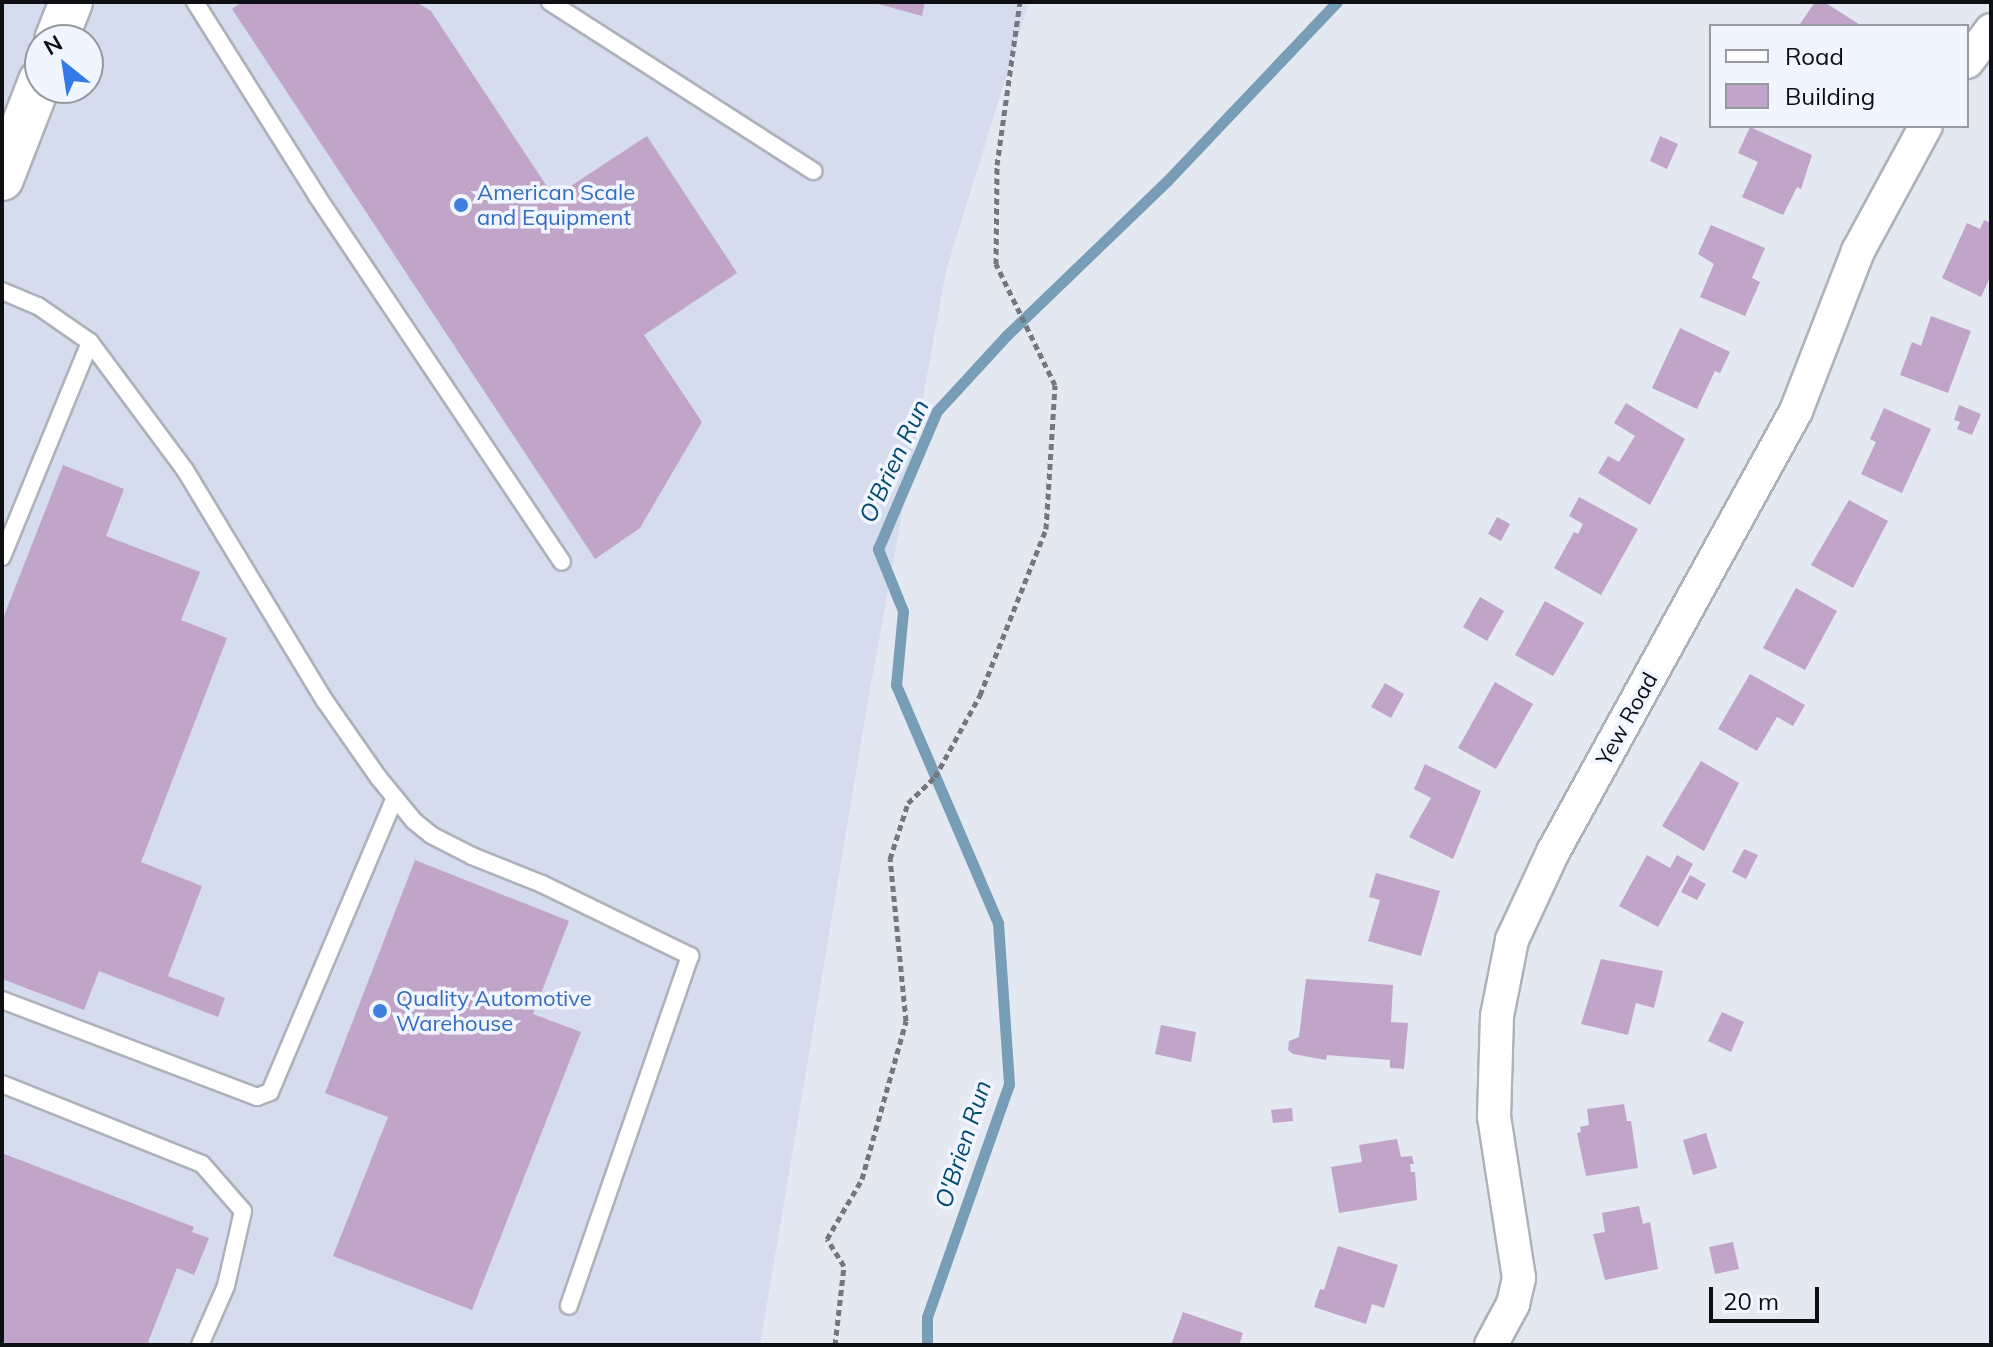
<!DOCTYPE html>
<style>
body{margin:0}
#map{position:relative;width:1993px;height:1347px;overflow:hidden;background:#e3e8f1;font-family:Mulish,sans-serif}
div>[style]{position:absolute}
.built>*{inset:0;background:#d5dced}
.stream>*{height:11px;margin:-5.5px;padding:0 5.5px;transform-origin:5.5px;border-radius:5.5px;background:#779db7}
.building>*{inset:0;background:#c1a5c8}
.path>*{height:5px;margin-top:-2.5px;transform-origin:0;background:repeating-linear-gradient(90deg,#74777d 0 6px,transparent 0 10px)}
.roads{filter:drop-shadow(2px 0 #adb1ba) drop-shadow(-2px 0 #adb1ba) drop-shadow(0 2px #adb1ba) drop-shadow(0 -2px #adb1ba)}
.service>*{height:16px;margin:-8px;padding:0 8px;transform-origin:8px;border-radius:8px;background:#fff}
.minor>*{height:32px;margin:-16px;padding:0 16px;transform-origin:16px;border-radius:16px;background:#fff}
.tertiary>*{height:42px;margin:-21px;padding:0 21px;transform-origin:21px;border-radius:21px;background:#fff}
.dots>*{width:22px;height:22px;translate:-50% -50%;box-sizing:border-box;border:4px solid #f1f5ff;border-radius:50%}
span{translate:-50% -50%;white-space:nowrap;text-align:center;line-height:1.15;-webkit-text-stroke:7px #f1f5ff;paint-order:stroke}
.shop-label{font-size:22px;color:#366cbe}
.left{translate:0 -50%;text-align:left}
.street-label{font-size:22px;color:#0e0f12}
.water-label{font-size:24px;color:#024b6f;font-style:italic}
.frame{position:absolute;inset:0;border:4px solid #0e0f12;pointer-events:none}
.legend{position:absolute;left:1709px;top:24px;width:260px;height:104px;box-sizing:border-box;background:#f1f5ff;border:2px solid #9699a0;margin:0;padding:10px 14px;list-style:none;font-size:24px;color:#0e0f12}
.legend li{display:flex;align-items:center;gap:16px;height:40px}
.legend b{width:40px;border:2px solid #9699a0}
.north{position:absolute;left:24px;top:24px;width:80px;height:80px;box-sizing:border-box;background:#f1f5ff;border:2px solid #9699a0;border-radius:50%;rotate:330deg;font-size:22px;font-weight:700;line-height:32px;text-align:center;color:#0e0f12}
.north::after{content:'';display:block;margin:auto;width:28px;height:36px;background:#347ae7;clip-path:polygon(50% 0,100% 100%,50% 72%,0 100%)}
.scale{position:absolute;left:1709px;top:1287px;width:110px;height:36px;box-sizing:border-box;border:4px solid #0e0f12;border-top:0;padding-left:10px;font-size:24px;line-height:28px;white-space:nowrap;color:#0e0f12;-webkit-text-stroke:6px #f1f5ff;paint-order:stroke}
</style>
<div id="map">
<div class="built">
<i style="clip-path:polygon(evenodd,2px 2px,1029px 2px,946px 271px,869px 695px,760px 1345px,2px 1345px,2px 2px,40px 40px,88px 40px,88px 88px,40px 88px,40px 40px)"></i>
</div>
<div class="stream">
<i style="left:927px;top:1345px;width:28px;rotate:-90deg"></i>
<i style="left:927px;top:1317px;width:247px;rotate:-70.6deg"></i>
<i style="left:1009px;top:1084px;width:161px;rotate:-93.9deg"></i>
<i style="left:998px;top:923px;width:259px;rotate:-113.2deg"></i>
<i style="left:896px;top:685px;width:74px;rotate:-84.6deg"></i>
<i style="left:903px;top:611px;width:67px;rotate:-112deg"></i>
<i style="left:878px;top:549px;width:150px;rotate:-66.9deg"></i>
<i style="left:937px;top:411px;width:103px;rotate:-47.4deg"></i>
<i style="left:1007px;top:335px;width:222px;rotate:-43.9deg"></i>
<i style="left:1167px;top:181px;width:247px;rotate:-46.5deg"></i>
</div>
<div class="building">
<i style="clip-path:polygon(242px 2px,416px 2px,431px 11px,554px 197px,647px 136px,737px 273px,644px 335px,702px 422px,640px 528px,595px 559px,232px 9px)"></i>
<i style="clip-path:polygon(871px 2px,925px 2px,922px 16px)"></i>
<i style="clip-path:polygon(1815px 2px,1824px 2px,1862px 26px,1803px 26px,1800px 24px)"></i>
<i style="clip-path:polygon(1750px 127px,1812px 155px,1801px 189px,1797px 187px,1783px 215px,1742px 197px,1758px 162px,1738px 153px)"></i>
<i style="clip-path:polygon(1660px 136px,1678px 144px,1667px 169px,1650px 161px)"></i>
<i style="clip-path:polygon(1984px 220px,1991px 223px,1991px 275px,1981px 297px,1942px 278px,1967px 223px,1980px 229px)"></i>
<i style="clip-path:polygon(1711px 225px,1765px 248px,1752px 278px,1760px 282px,1745px 316px,1700px 297px,1714px 264px,1698px 254px)"></i>
<i style="clip-path:polygon(1931px 316px,1971px 331px,1948px 393px,1900px 375px,1912px 342px,1921px 346px)"></i>
<i style="clip-path:polygon(1680px 328px,1730px 352px,1720px 373px,1715px 371px,1697px 409px,1652px 388px)"></i>
<i style="clip-path:polygon(1626px 403px,1685px 439px,1650px 505px,1598px 473px,1608px 456px,1619px 462px,1635px 436px,1614px 423px)"></i>
<i style="clip-path:polygon(1959px 405px,1981px 414px,1972px 435px,1957px 429px,1960px 422px,1954px 420px)"></i>
<i style="clip-path:polygon(1884px 408px,1931px 429px,1902px 493px,1861px 474px,1876px 442px,1870px 439px)"></i>
<i style="clip-path:polygon(63px 465px,124px 489px,106px 536px,200px 572px,181px 620px,227px 638px,141px 862px,202px 886px,168px 976px,225px 998px,218px 1017px,99px 971px,84px 1010px,2px 979px,2px 621px)"></i>
<i style="clip-path:polygon(1579px 497px,1638px 529px,1601px 595px,1554px 568px,1574px 532px,1578px 534px,1583px 524px,1569px 516px)"></i>
<i style="clip-path:polygon(1849px 500px,1888px 521px,1853px 588px,1811px 565px)"></i>
<i style="clip-path:polygon(1497px 517px,1510px 524px,1501px 541px,1488px 534px)"></i>
<i style="clip-path:polygon(1796px 588px,1837px 611px,1805px 670px,1763px 648px)"></i>
<i style="clip-path:polygon(1480px 597px,1504px 611px,1487px 641px,1463px 627px)"></i>
<i style="clip-path:polygon(1545px 601px,1584px 623px,1553px 676px,1515px 655px)"></i>
<i style="clip-path:polygon(1750px 674px,1805px 705px,1793px 726px,1777px 717px,1757px 751px,1718px 729px)"></i>
<i style="clip-path:polygon(1495px 682px,1533px 704px,1496px 769px,1458px 748px)"></i>
<i style="clip-path:polygon(1385px 683px,1404px 694px,1391px 718px,1371px 707px)"></i>
<i style="clip-path:polygon(1701px 761px,1739px 783px,1704px 851px,1662px 826px)"></i>
<i style="clip-path:polygon(1425px 764px,1481px 791px,1453px 859px,1409px 837px,1431px 798px,1414px 789px)"></i>
<i style="clip-path:polygon(1744px 849px,1758px 855px,1746px 879px,1732px 872px)"></i>
<i style="clip-path:polygon(1647px 855px,1670px 868px,1677px 855px,1693px 864px,1658px 927px,1619px 906px)"></i>
<i style="clip-path:polygon(415px 860px,569px 921px,533px 1014px,581px 1032px,472px 1310px,333px 1256px,388px 1117px,325px 1093px)"></i>
<i style="clip-path:polygon(1376px 873px,1440px 891px,1421px 956px,1368px 941px,1380px 900px,1369px 897px)"></i>
<i style="clip-path:polygon(1690px 875px,1706px 884px,1697px 900px,1681px 892px)"></i>
<i style="clip-path:polygon(1601px 959px,1663px 971px,1654px 1008px,1636px 1003px,1628px 1035px,1581px 1024px)"></i>
<i style="clip-path:polygon(1306px 979px,1393px 985px,1391px 1022px,1408px 1023px,1404px 1069px,1390px 1068px,1390px 1060px,1327px 1055px,1326px 1060px,1293px 1054px,1288px 1050px,1289px 1041px,1299px 1037px)"></i>
<i style="clip-path:polygon(1722px 1012px,1744px 1022px,1731px 1052px,1708px 1041px)"></i>
<i style="clip-path:polygon(1161px 1025px,1196px 1032px,1191px 1062px,1155px 1054px)"></i>
<i style="clip-path:polygon(1624px 1104px,1627px 1121px,1631px 1121px,1638px 1168px,1586px 1176px,1577px 1133px,1581px 1132px,1580px 1127px,1589px 1125px,1587px 1109px)"></i>
<i style="clip-path:polygon(1292px 1108px,1293px 1121px,1273px 1123px,1271px 1110px)"></i>
<i style="clip-path:polygon(1706px 1133px,1717px 1168px,1693px 1175px,1683px 1140px)"></i>
<i style="clip-path:polygon(1397px 1139px,1401px 1157px,1412px 1156px,1414px 1164px,1410px 1164px,1411px 1172px,1415px 1172px,1417px 1200px,1339px 1213px,1331px 1167px,1362px 1162px,1359px 1145px)"></i>
<i style="clip-path:polygon(2px 1153px,194px 1227px,192px 1232px,209px 1238px,194px 1275px,177px 1268px,147px 1345px,2px 1345px)"></i>
<i style="clip-path:polygon(1639px 1206px,1643px 1224px,1650px 1222px,1658px 1269px,1605px 1280px,1593px 1234px,1605px 1232px,1602px 1213px)"></i>
<i style="clip-path:polygon(1733px 1242px,1739px 1269px,1715px 1274px,1709px 1247px)"></i>
<i style="clip-path:polygon(1338px 1246px,1398px 1265px,1384px 1308px,1372px 1304px,1366px 1324px,1314px 1307px,1320px 1289px,1324px 1290px)"></i>
<i style="clip-path:polygon(1183px 1312px,1243px 1333px,1239px 1345px,1171px 1345px)"></i>
</div>
<div class="path">
<i style="left:835px;top:1345px;width:80px;rotate:-83.5deg"></i>
<i style="left:844px;top:1266px;width:32px;rotate:-122deg"></i>
<i style="left:827px;top:1239px;width:69px;rotate:-59.7deg"></i>
<i style="left:862px;top:1179px;width:164px;rotate:-74.4deg"></i>
<i style="left:906px;top:1021px;width:163px;rotate:-95.6deg"></i>
<i style="left:890px;top:859px;width:59px;rotate:-72.2deg"></i>
<i style="left:908px;top:803px;width:37px;rotate:-44deg"></i>
<i style="left:935px;top:777px;width:94px;rotate:-61.2deg"></i>
<i style="left:980px;top:695px;width:179px;rotate:-68.3deg"></i>
<i style="left:1046px;top:529px;width:144px;rotate:-86.4deg"></i>
<i style="left:1055px;top:385px;width:135px;rotate:-116deg"></i>
<i style="left:996px;top:264px;width:99px;rotate:-89.4deg"></i>
<i style="left:997px;top:165px;width:165px;rotate:-82deg"></i>
</div>
<div class="roads">
<div class="service">
<i style="left:195px;top:2px;width:229px;rotate:57.8deg"></i>
<i style="left:317px;top:196px;width:440px;rotate:56.2deg"></i>
<i style="left:550px;top:2px;width:313px;rotate:32.7deg"></i>
<i style="left:2px;top:291px;width:39px;rotate:23deg"></i>
<i style="left:38px;top:306px;width:63px;rotate:34.7deg"></i>
<i style="left:90px;top:342px;width:159px;rotate:53.4deg"></i>
<i style="left:185px;top:470px;width:270px;rotate:58.8deg"></i>
<i style="left:325px;top:701px;width:93px;rotate:55.1deg"></i>
<i style="left:378px;top:777px;width:57px;rotate:50.7deg"></i>
<i style="left:414px;top:821px;width:22px;rotate:39deg"></i>
<i style="left:431px;top:835px;width:46px;rotate:27.1deg"></i>
<i style="left:472px;top:856px;width:75px;rotate:21.8deg"></i>
<i style="left:542px;top:884px;width:165px;rotate:25.9deg"></i>
<i style="left:690px;top:956px;width:370px;rotate:109.1deg"></i>
<i style="left:2px;top:557px;width:232px;rotate:-67.7deg"></i>
<i style="left:2px;top:1000px;width:273px;rotate:20.8deg"></i>
<i style="left:257px;top:1097px;width:14px;rotate:-21deg"></i>
<i style="left:270px;top:1092px;width:319px;rotate:-67deg"></i>
<i style="left:2px;top:1084px;width:215px;rotate:21.8deg"></i>
<i style="left:202px;top:1164px;width:62px;rotate:48.9deg"></i>
<i style="left:243px;top:1211px;width:77px;rotate:102.8deg"></i>
<i style="left:226px;top:1286px;width:64px;rotate:113.8deg"></i>
</div>
<div class="minor">
<i style="left:1967px;top:62px;width:40px;rotate:-53deg"></i>
<i style="left:1491px;top:1345px;width:47px;rotate:-61.8deg"></i>
<i style="left:1513px;top:1304px;width:27px;rotate:-77deg"></i>
<i style="left:1519px;top:1278px;width:163px;rotate:-98.8deg"></i>
<i style="left:1494px;top:1117px;width:101px;rotate:-88.3deg"></i>
<i style="left:1497px;top:1016px;width:77px;rotate:-78.8deg"></i>
<i style="left:1512px;top:940px;width:97px;rotate:-65deg"></i>
<i style="left:1553px;top:852px;width:504px;rotate:-61.14deg"></i>
<i style="left:1796px;top:411px;width:172px;rotate:-68.8deg"></i>
<i style="left:1858px;top:251px;width:142px;rotate:-61.5deg"></i>
</div>
<div class="tertiary">
<i style="left:56px;top:40px;width:41px;rotate:-68.5deg"></i>
<i style="left:2px;top:179px;width:105px;rotate:-68.8deg"></i>
</div>
</div>
<div class="dots">
<i style="left:461px;top:205px;background:#3f7fe0"></i>
<i style="left:380px;top:1011px;background:#3f7fe0"></i>
</div>
<div class="shop-label">
<span class="left" style="left:477px;top:205px">American Scale<br>and Equipment</span>
<span class="left" style="left:396px;top:1011px">Quality Automotive<br>Warehouse</span>
</div>
<div class="street-label">
<span style="left:1627px;top:719px;rotate:-61deg">Yew Road</span>
</div>
<div class="water-label">
<span style="left:894px;top:461px;rotate:-65deg">O'Brien Run</span>
<span style="left:963px;top:1144px;rotate:-72deg">O'Brien Run</span>
</div>
<div class="frame"></div>
<ul class="legend">
<li><b style="height:10px;background:#fff"></b>Road</li>
<li><b style="height:22px;background:#c1a5c8"></b>Building</li>
</ul>
<div class="north">N</div>
<div class="scale">20 m</div>
</div>
